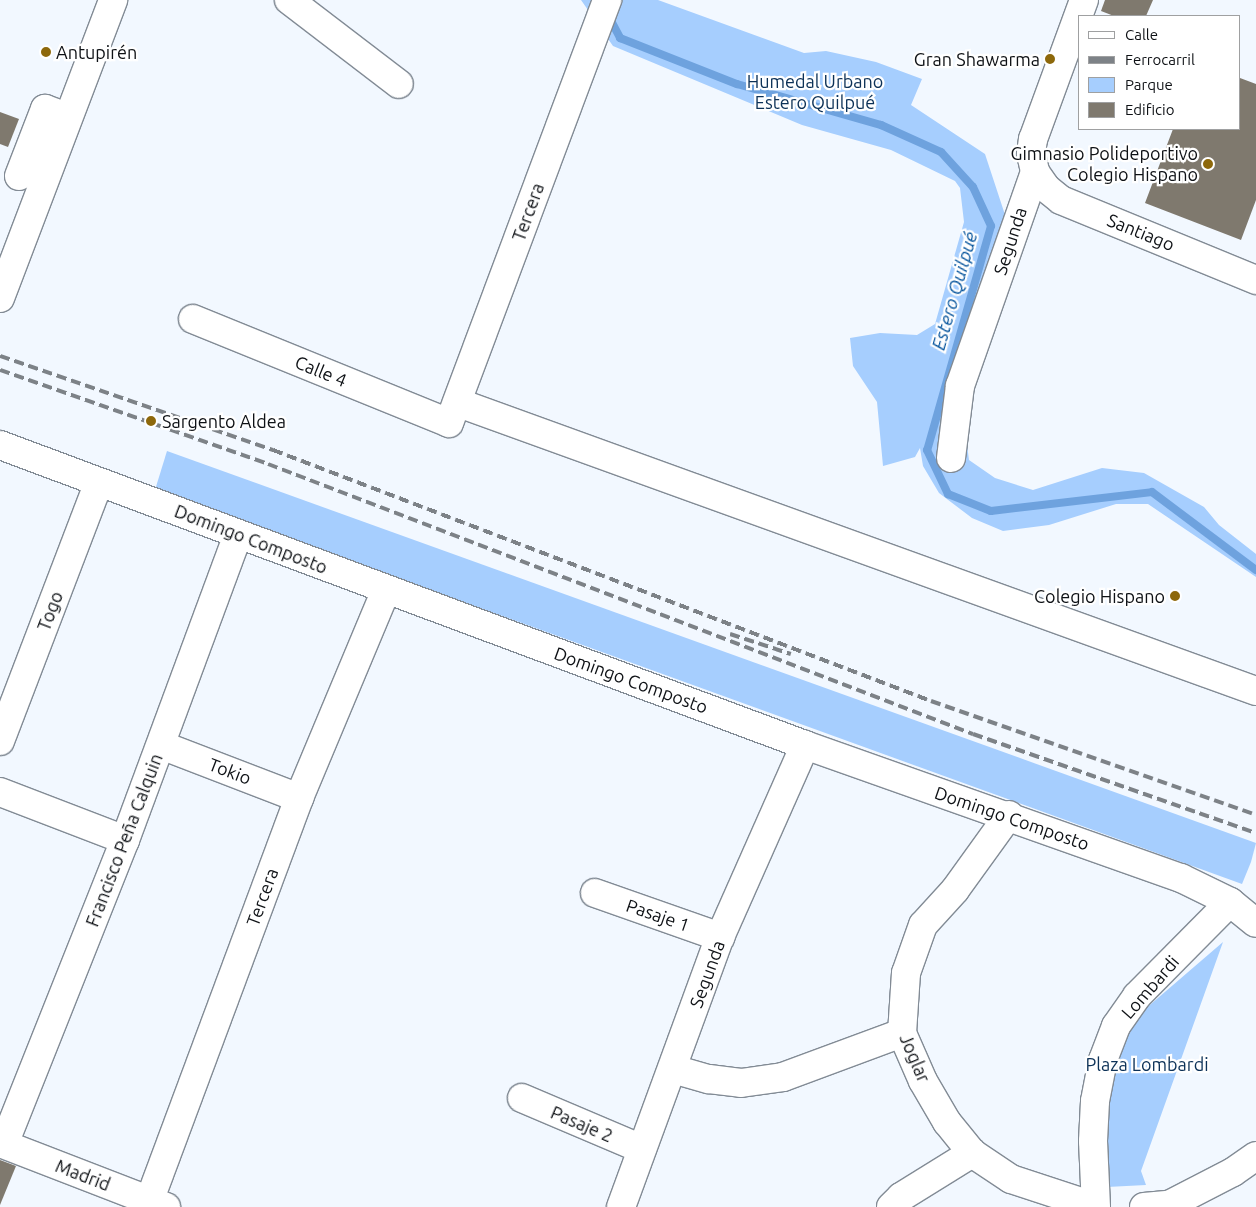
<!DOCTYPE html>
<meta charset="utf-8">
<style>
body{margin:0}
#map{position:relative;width:1256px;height:1207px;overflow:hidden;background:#f2f8ff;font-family:Ubuntu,sans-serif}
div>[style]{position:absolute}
.green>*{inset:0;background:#a6cefe}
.stream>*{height:8px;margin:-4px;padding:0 4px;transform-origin:4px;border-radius:4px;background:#6ea2de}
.building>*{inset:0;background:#7f796e}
.roads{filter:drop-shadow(1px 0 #828b95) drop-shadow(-1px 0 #828b95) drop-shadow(0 1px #828b95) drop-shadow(0 -1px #828b95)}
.minor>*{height:28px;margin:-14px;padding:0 14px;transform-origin:14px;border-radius:14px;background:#fff}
.tertiary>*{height:28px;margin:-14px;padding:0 14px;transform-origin:14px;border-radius:14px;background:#fff}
.secondary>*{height:28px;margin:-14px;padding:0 14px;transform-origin:14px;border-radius:14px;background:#fff}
.rail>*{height:4px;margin-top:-2px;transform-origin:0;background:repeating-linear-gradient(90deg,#7d8287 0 10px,transparent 0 15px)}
.dots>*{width:14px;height:14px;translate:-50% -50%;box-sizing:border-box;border:2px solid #fff;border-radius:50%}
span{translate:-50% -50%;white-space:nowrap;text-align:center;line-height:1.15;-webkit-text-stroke:4.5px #fff;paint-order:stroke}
.poi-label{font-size:18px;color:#0e1115}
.left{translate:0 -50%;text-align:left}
.right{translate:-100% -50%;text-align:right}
.park-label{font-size:18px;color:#0c3157}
.street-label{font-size:18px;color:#0e1115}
.water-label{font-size:19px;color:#07559d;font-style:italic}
.legend{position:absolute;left:1078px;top:15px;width:162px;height:115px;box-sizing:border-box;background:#fff;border:1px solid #9fa0a1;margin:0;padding:6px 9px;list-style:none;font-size:15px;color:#0e1115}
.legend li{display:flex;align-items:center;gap:10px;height:25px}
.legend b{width:25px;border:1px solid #9fa0a1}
</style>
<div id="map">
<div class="green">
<i style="clip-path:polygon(581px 0,658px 0,804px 53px,826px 51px,876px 62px,922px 79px,911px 105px,985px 154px,1010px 230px,961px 399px,969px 460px,995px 478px,1033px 490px,1102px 468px,1144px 473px,1204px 507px,1219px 525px,1256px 554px,1256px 577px,1148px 504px,1116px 504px,1049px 525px,1003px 531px,972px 518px,939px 493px,923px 466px,920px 448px,915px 457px,883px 466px,877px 402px,853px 366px,850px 338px,880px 333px,917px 335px,935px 324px,964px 222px,960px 188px,955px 181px,891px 150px,802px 125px,613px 46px)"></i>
<i style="clip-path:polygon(167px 451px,1256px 843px,1251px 862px,1242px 884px,155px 490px)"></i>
<i style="clip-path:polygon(1223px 942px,1141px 1171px,1146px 1185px,1107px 1187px,1102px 1130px,1118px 1056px,1137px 1016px)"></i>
</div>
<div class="stream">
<i style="left:609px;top:17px;width:24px;rotate:62deg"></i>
<i style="left:620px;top:38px;width:126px;rotate:21.5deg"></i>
<i style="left:737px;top:84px;width:150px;rotate:15.9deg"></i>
<i style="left:881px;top:125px;width:66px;rotate:24.2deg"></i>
<i style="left:941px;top:152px;width:47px;rotate:47.6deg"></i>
<i style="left:973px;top:187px;width:43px;rotate:65.2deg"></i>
<i style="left:991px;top:226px;width:233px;rotate:105.9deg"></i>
<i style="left:927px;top:450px;width:49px;rotate:64.5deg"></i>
<i style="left:948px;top:494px;width:46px;rotate:21.6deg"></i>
<i style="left:991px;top:511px;width:162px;rotate:-6.7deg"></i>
<i style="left:1152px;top:492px;width:130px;rotate:36.9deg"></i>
</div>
<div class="building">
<i style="clip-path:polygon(1105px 0,1153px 0,1146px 16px,1114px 16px,1101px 11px)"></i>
<i style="clip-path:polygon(1240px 78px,1256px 84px,1256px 200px,1241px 240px,1145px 203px,1173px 129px,1240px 129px)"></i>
<i style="clip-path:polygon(0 112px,19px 119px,8px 147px,0 144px)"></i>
<i style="clip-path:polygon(0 1160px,16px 1166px,0 1205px)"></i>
</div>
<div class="roads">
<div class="minor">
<i style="left:289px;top:0;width:138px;rotate:37.4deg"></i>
<i style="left:19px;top:176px;width:72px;rotate:-68.8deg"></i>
<i style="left:45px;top:109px;width:23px;rotate:20deg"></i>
<i style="left:193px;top:319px;width:276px;rotate:22.1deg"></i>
<i style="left:449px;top:423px;width:452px;rotate:-69.5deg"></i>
<i style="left:459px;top:403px;width:847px;rotate:19.87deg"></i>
<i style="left:951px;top:458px;width:73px;rotate:-82.9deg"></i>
<i style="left:960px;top:386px;width:227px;rotate:-70.7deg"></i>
<i style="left:0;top:741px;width:277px;rotate:-69.1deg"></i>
<i style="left:161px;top:745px;width:148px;rotate:21deg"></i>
<i style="left:0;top:792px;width:134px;rotate:21deg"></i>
<i style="left:1009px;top:815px;width:92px;rotate:125.8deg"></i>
<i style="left:955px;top:890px;width:47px;rotate:132.4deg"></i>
<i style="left:923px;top:925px;width:51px;rotate:109.5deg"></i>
<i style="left:906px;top:973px;width:60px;rotate:93.8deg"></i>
<i style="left:902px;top:1033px;width:52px;rotate:66.4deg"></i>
<i style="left:923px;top:1081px;width:48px;rotate:59.7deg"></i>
<i style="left:947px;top:1122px;width:40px;rotate:51deg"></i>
<i style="left:972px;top:1153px;width:47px;rotate:33.7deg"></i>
<i style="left:1011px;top:1179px;width:89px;rotate:18.2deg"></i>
<i style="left:595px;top:893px;width:133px;rotate:19.4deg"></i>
<i style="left:673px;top:1069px;width:37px;rotate:16deg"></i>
<i style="left:709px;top:1079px;width:32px;rotate:7deg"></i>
<i style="left:741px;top:1083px;width:42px;rotate:-8.1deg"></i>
<i style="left:783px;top:1077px;width:127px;rotate:-20.3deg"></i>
<i style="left:522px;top:1098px;width:130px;rotate:23deg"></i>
<i style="left:4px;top:1144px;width:327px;rotate:-68.3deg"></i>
<i style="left:125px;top:840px;width:326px;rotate:-69.7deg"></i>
<i style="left:147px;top:1207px;width:436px;rotate:-69.6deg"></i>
<i style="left:299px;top:798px;width:225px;rotate:-67.3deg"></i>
<i style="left:621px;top:1207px;width:288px;rotate:-69.9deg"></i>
<i style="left:720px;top:937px;width:210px;rotate:-66.1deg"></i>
<i style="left:891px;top:1207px;width:14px;rotate:-45deg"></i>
<i style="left:901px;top:1197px;width:84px;rotate:-31.8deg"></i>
<i style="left:1096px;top:1207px;width:66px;rotate:-92.6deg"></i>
<i style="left:1093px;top:1141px;width:40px;rotate:-87.1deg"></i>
<i style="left:1095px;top:1101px;width:42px;rotate:-79deg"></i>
<i style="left:1103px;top:1060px;width:36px;rotate:-69deg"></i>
<i style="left:1116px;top:1026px;width:37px;rotate:-55deg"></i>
<i style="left:1137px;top:996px;width:132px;rotate:-45.3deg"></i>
<i style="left:1144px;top:1207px;width:25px;rotate:-5deg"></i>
<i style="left:1169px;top:1205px;width:72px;rotate:-27.3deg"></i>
<i style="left:1233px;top:1172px;width:28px;rotate:-35deg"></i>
</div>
<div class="tertiary">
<i style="left:1084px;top:0;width:148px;rotate:110.1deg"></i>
<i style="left:1033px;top:139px;width:15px;rotate:98deg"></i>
<i style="left:1031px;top:154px;width:18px;rotate:77deg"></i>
<i style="left:1035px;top:172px;width:19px;rotate:55deg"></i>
<i style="left:1046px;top:188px;width:19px;rotate:39deg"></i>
<i style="left:1061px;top:200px;width:211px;rotate:22.3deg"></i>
<i style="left:0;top:298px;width:319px;rotate:-69.2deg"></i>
<i style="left:0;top:1143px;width:178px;rotate:21.1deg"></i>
</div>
<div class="secondary">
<i style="left:0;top:445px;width:859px;rotate:20.44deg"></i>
<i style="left:805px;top:745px;width:399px;rotate:19.5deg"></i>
<i style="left:1181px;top:878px;width:55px;rotate:26.1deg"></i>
<i style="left:1230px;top:902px;width:33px;rotate:39deg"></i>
</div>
</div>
<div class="rail">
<i style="left:0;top:356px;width:289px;rotate:19deg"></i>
<i style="left:273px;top:450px;width:704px;rotate:20.88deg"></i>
<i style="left:931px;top:701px;width:344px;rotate:19.3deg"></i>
<i style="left:0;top:370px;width:284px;rotate:19.3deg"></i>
<i style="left:268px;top:464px;width:755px;rotate:20.96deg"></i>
<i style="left:973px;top:734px;width:300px;rotate:19.3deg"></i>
<i style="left:730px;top:634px;width:64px;rotate:18.2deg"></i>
</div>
<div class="dots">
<i style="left:46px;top:52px;background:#8d680b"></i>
<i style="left:1050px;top:59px;background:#8d680b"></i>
<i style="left:1208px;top:164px;background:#8d680b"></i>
<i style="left:151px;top:421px;background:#8d680b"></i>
<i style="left:1175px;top:596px;background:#8d680b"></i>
</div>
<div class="poi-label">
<span class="left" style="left:56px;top:52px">Antupirén</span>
<span class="right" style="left:1040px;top:59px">Gran Shawarma</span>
<span class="right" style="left:1198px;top:164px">Gimnasio Polideportivo<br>Colegio Hispano</span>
<span class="left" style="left:162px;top:421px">Sargento Aldea</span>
<span class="right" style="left:1165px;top:596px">Colegio Hispano</span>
</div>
<div class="park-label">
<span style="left:815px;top:92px">Humedal Urbano<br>Estero Quilpué</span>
<span style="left:1147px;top:1064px">Plaza Lombardi</span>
</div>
<div class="street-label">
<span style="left:528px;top:212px;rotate:-70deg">Tercera</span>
<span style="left:1141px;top:232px;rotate:22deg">Santiago</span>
<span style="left:1010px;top:241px;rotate:-72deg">Segunda</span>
<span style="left:321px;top:371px;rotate:22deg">Calle 4</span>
<span style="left:251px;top:539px;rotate:21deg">Domingo Composto</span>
<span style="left:50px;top:611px;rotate:-69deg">Togo</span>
<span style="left:631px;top:680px;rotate:20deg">Domingo Composto</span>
<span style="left:230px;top:771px;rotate:21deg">Tokio</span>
<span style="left:1012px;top:818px;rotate:19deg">Domingo Composto</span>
<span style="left:124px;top:840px;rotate:-69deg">Francisco Peña Calquin</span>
<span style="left:262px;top:897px;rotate:-70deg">Tercera</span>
<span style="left:658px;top:915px;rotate:19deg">Pasaje 1</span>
<span style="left:707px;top:974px;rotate:-70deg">Segunda</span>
<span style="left:1150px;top:987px;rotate:-49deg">Lombardi</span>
<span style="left:915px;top:1058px;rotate:67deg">Joglar</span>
<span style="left:582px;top:1124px;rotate:23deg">Pasaje 2</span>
<span style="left:83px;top:1175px;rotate:21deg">Madrid</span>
</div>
<div class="water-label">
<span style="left:955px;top:291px;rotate:-74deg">Estero Quilpué</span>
</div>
<ul class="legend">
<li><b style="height:6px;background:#fff"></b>Calle</li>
<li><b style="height:6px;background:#7d8287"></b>Ferrocarril</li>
<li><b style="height:14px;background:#a6cefe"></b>Parque</li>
<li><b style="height:14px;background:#7f796e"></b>Edificio</li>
</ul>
</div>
